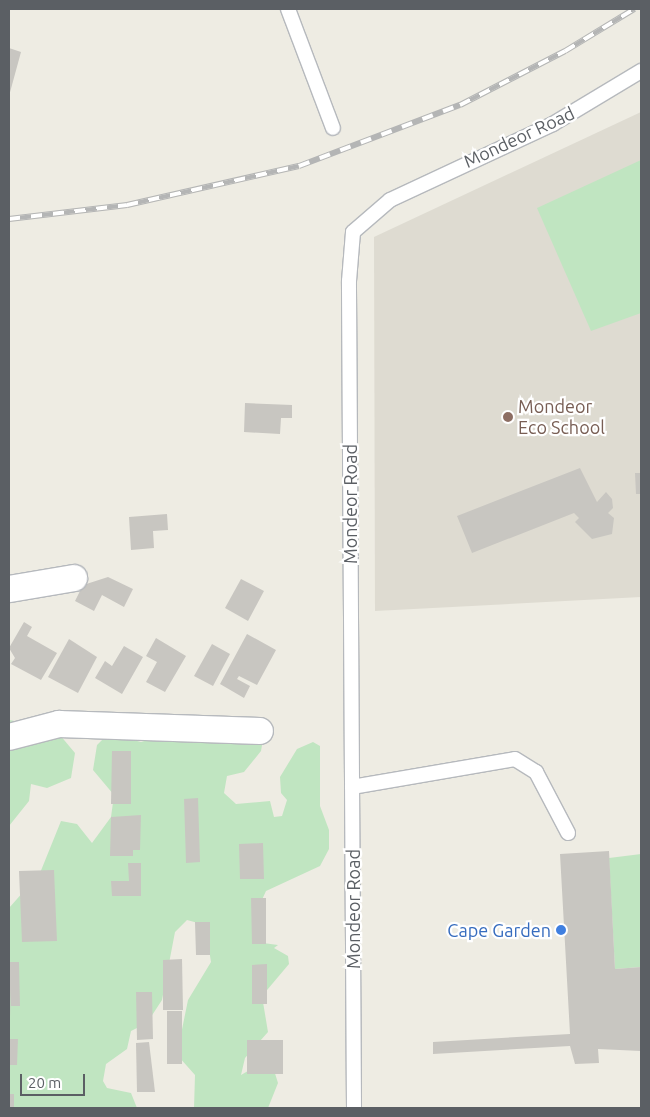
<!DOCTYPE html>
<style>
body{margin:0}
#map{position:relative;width:650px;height:1117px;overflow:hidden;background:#eeece3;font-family:Ubuntu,sans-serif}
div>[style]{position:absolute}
.education>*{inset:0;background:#dedbd1}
.green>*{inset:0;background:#c0e5c1}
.building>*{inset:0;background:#c8c6c1}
.roads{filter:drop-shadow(1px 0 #b6b9bd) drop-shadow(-1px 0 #b6b9bd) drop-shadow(0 1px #b6b9bd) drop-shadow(0 -1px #b6b9bd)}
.service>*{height:14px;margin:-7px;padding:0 7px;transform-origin:7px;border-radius:7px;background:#fff}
.minor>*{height:26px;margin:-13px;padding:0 13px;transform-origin:13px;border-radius:13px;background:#fff}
.rail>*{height:5.5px;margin-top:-2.75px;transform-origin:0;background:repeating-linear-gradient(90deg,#fff 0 11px,#b4b5b5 0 22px);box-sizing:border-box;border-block:1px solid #b4b5b5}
.dots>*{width:14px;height:14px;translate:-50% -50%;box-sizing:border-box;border:2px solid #fff;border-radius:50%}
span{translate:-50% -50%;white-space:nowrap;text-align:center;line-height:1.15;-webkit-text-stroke:4.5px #fff;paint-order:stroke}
.street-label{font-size:18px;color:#5b5f64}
.education-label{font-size:18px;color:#785e54}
.left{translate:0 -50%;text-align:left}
.shop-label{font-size:18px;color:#366cbe}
.right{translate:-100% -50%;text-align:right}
.frame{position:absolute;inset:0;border:10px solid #5b5f64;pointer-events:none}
.scale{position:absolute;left:20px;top:1074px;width:65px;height:22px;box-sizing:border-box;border:2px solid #5b5f64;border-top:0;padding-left:6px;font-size:15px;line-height:18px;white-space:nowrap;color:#5b5f64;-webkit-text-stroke:4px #fff;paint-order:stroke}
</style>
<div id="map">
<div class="education">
<i style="clip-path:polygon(641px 112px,641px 597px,375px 611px,374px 237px)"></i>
</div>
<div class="green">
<i style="clip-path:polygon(641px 160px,641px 313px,591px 331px,537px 208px)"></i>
<i style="clip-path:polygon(9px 720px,54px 728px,75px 753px,71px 778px,47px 788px,31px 784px,29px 801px,9px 826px)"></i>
<i style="clip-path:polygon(264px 733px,261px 751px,244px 772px,227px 776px,224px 793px,236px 804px,270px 801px,274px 817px,282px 816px,287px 800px,281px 793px,280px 777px,297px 749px,313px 742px,320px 746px,320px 806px,329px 830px,329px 849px,320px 866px,266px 891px,255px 915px,263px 943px,278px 945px,274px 948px,288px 956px,289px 964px,262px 996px,268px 1032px,245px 1058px,241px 1075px,267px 1060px,273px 1067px,278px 1083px,268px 1108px,194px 1108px,195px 1075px,179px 1057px,178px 1049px,188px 1000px,211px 962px,207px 937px,198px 923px,187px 920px,175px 932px,162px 1000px,147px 1023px,131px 1031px,127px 1049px,106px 1064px,103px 1081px,107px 1088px,131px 1093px,137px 1108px,9px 1108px,9px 908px,40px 873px,61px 821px,77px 824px,92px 843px,111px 817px,114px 795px,93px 770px,97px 745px,103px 739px,118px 736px,141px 742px,157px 737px)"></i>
<i style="clip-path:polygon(641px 854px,641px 967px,615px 969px,609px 858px)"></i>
</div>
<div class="building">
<i style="clip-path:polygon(9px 48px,21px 52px,9px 96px)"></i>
<i style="clip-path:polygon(245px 403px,292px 405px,292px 418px,281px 418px,280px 434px,244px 432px)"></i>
<i style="clip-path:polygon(580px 468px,597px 502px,606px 492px,612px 499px,613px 508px,608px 513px,614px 518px,612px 534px,592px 539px,575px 522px,579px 518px,574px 513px,472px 553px,457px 516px)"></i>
<i style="clip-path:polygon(635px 473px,641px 473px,641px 494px,636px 494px)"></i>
<i style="clip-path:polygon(167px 514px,168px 530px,153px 531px,154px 548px,131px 550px,129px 517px)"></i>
<i style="clip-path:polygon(108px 577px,133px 589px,124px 607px,102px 595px,94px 611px,75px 601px,80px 591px,74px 588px)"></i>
<i style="clip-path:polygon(241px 579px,264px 591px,248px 621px,225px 608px)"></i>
<i style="clip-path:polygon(24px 622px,32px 627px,27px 636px,57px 653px,41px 680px,11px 664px,15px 658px,9px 648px)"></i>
<i style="clip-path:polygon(247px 634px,276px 650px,257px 685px,239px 676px,237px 679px,250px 686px,244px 698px,220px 684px)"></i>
<i style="clip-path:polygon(156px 638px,186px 656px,165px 692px,146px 682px,157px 662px,146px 656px)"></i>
<i style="clip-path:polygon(69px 639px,97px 657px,78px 693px,48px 677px)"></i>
<i style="clip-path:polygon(212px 644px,230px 654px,213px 686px,194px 676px)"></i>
<i style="clip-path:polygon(124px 646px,143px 657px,122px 694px,95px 678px,105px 661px,112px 666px)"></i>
<i style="clip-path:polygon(112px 751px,131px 751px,131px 804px,111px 804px)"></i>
<i style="clip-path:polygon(198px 798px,200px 862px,186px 863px,184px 799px)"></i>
<i style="clip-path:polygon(141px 815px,140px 850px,133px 850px,133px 856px,110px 856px,111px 817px)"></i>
<i style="clip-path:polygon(263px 843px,264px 879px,240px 879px,239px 844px)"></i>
<i style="clip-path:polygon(609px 851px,615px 969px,641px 967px,641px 1051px,598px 1049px,599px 1063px,575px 1064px,570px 1046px,433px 1054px,433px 1042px,570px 1034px,560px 854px)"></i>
<i style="clip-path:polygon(128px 863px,141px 863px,141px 896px,112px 896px,111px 881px,129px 881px)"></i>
<i style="clip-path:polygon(54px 870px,57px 941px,22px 942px,19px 871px)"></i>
<i style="clip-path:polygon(251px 898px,266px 898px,266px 944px,252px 944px)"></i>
<i style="clip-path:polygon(195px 922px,210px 922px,210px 955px,196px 955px)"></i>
<i style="clip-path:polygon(182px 959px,183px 1010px,163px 1010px,163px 960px)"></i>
<i style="clip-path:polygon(9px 962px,19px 962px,20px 1006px,11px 1006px,11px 1017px)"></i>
<i style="clip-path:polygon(267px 964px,267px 1004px,252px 1004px,252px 965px)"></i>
<i style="clip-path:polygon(136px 992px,152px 992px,153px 1039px,137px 1040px)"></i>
<i style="clip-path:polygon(167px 1011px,182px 1011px,182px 1064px,167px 1064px)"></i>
<i style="clip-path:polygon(9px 1039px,18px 1039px,17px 1065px,9px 1065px)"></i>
<i style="clip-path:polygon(247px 1040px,283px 1040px,283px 1074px,247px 1074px)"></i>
<i style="clip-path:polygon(149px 1042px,155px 1092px,137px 1092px,136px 1043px)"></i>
<i style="clip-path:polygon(9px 1094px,14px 1094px,14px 1108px,9px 1108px)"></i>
</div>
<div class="roads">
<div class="service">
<i style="left:288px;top:9px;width:127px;rotate:69.3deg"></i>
<i style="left:352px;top:787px;width:165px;rotate:-9.7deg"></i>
<i style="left:515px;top:759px;width:25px;rotate:32deg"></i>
<i style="left:536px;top:772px;width:69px;rotate:62.3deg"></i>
<i style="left:354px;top:1108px;width:827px;rotate:-90.35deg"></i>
<i style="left:349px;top:281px;width:49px;rotate:-85.3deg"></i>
<i style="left:353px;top:232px;width:49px;rotate:-40.9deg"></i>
<i style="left:390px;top:200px;width:180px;rotate:-25deg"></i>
<i style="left:553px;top:124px;width:103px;rotate:-31.1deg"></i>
</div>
<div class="minor">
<i style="left:9px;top:589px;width:66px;rotate:-9.6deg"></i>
<i style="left:9px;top:737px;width:52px;rotate:-14.6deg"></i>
<i style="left:59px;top:724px;width:201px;rotate:2deg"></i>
</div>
</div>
<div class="rail">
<i style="left:9px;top:219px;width:119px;rotate:-6.8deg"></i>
<i style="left:127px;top:205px;width:176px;rotate:-12.8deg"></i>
<i style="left:299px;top:166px;width:172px;rotate:-20.8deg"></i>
<i style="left:460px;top:105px;width:118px;rotate:-27.2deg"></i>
<i style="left:565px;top:51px;width:81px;rotate:-31.3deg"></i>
</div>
<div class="dots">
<i style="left:508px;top:417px;background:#8d6e63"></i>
<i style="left:561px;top:930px;background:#3f7fe0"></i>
</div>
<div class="street-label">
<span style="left:519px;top:137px;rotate:-25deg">Mondeor Road</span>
<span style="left:350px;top:504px;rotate:-90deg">Mondeor Road</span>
<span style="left:353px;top:909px;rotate:-90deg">Mondeor Road</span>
</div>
<div class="education-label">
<span class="left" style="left:518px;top:417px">Mondeor<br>Eco School</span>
</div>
<div class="shop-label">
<span class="right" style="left:551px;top:930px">Cape Garden</span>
</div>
<div class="frame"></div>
<div class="scale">20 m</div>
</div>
